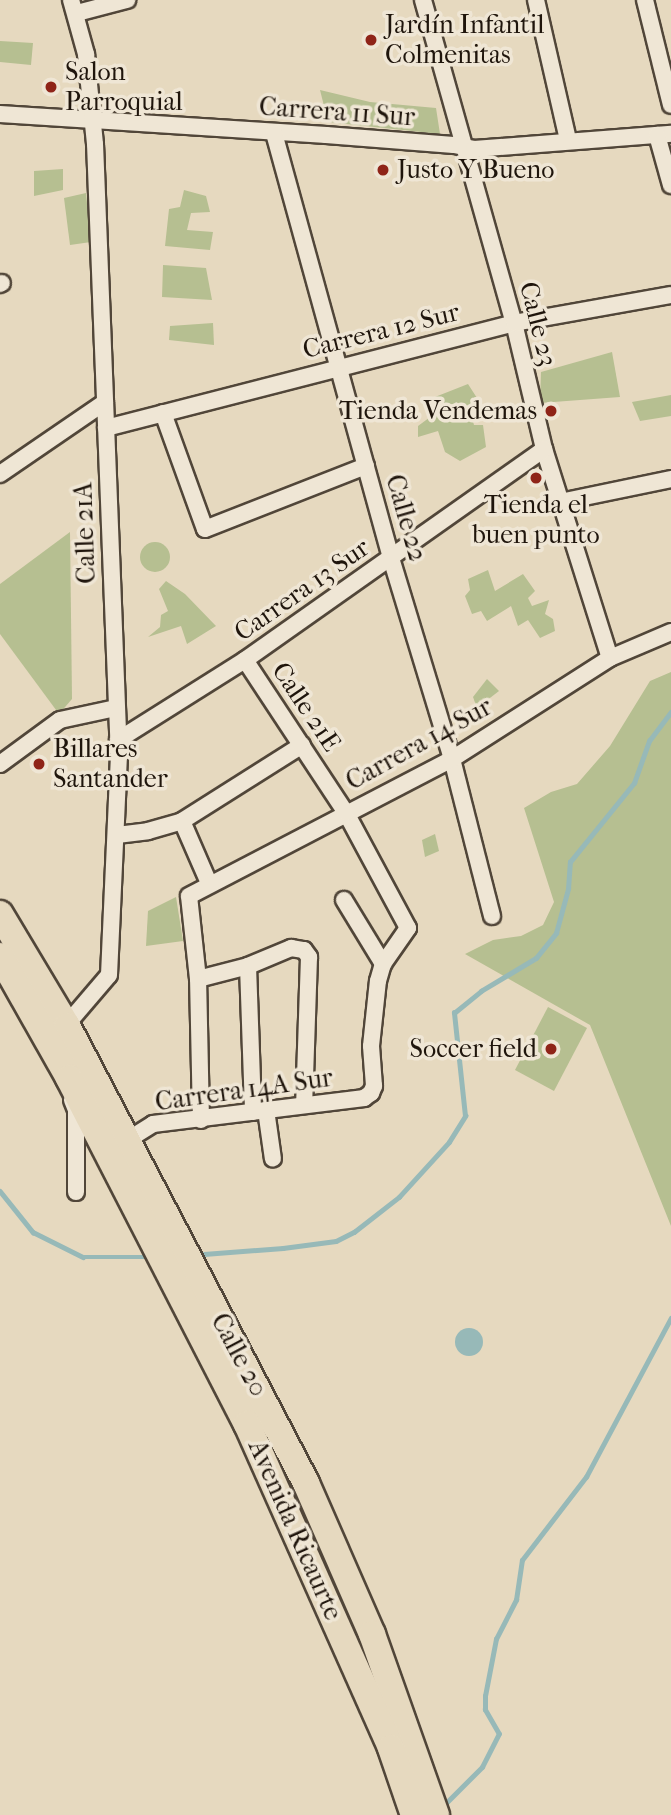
<!DOCTYPE html>
<meta charset="utf-8">
<style>
body{margin:0}
#map{position:relative;width:671px;height:1815px;overflow:hidden;background:#e6d9bf;font-family:"IM FELL French Canon",serif}
div>[style]{position:absolute}
.green>*{inset:0;background:#b6bf91}
.round{border-radius:50%}
.water>*{inset:0;background:#97b9b8}
.stream>*{height:4.5px;margin:-2.25px;padding:0 2.25px;transform-origin:2.25px;border-radius:2.25px;background:#97b9b8}
.roads{filter:drop-shadow(2px 0 #514639) drop-shadow(-2px 0 #514639) drop-shadow(0 2px #514639) drop-shadow(0 -2px #514639)}
.minor>*{height:16px;margin:-8px;padding:0 8px;transform-origin:8px;border-radius:8px;background:#efe6d5}
.primary>*{height:26px;margin:-13px;padding:0 13px;transform-origin:13px;border-radius:13px;background:#e6d9bf}
.dots>*{width:19px;height:19px;translate:-50% -50%;box-sizing:border-box;border:4px solid #efe6d5;border-radius:50%}
span{translate:-50% -50%;white-space:nowrap;text-align:center;line-height:1.15;-webkit-text-stroke:7px #efe6d5;paint-order:stroke}
.poi-label{font-size:26px;color:#1f150c}
.left{translate:0 -50%;text-align:left}
.right{translate:-100% -50%;text-align:right}
.street-label{font-size:26px;color:#1f150c}
</style>
<div id="map">
<div class="green">
<i style="clip-path:polygon(0 41px,33px 43px,31px 65px,0 62px)"></i>
<i style="clip-path:polygon(320px 90px,370px 102px,436px 108px,440px 134px,328px 122px)"></i>
<i style="clip-path:polygon(63px 169px,63px 190px,34px 196px,34px 171px)"></i>
<i style="clip-path:polygon(184px 190px,206px 196px,210px 212px,191px 213px,187px 230px,213px 232px,210px 250px,165px 246px,169px 209px,180px 207px)"></i>
<i style="clip-path:polygon(86px 193px,91px 242px,70px 245px,64px 198px)"></i>
<i style="clip-path:polygon(163px 265px,206px 268px,212px 300px,162px 297px)"></i>
<i style="clip-path:polygon(213px 323px,214px 345px,169px 340px,170px 326px)"></i>
<i style="clip-path:polygon(612px 352px,620px 397px,540px 403px,541px 372px)"></i>
<i style="clip-path:polygon(468px 384px,477px 398px,477px 407px,470px 411px,474px 425px,483px 425px,486px 447px,460px 461px,445px 452px,438px 431px,418px 437px,418px 426px,437px 412px,435px 397px)"></i>
<i style="clip-path:polygon(671px 395px,671px 416px,640px 421px,632px 402px)"></i>
<i style="clip-path:polygon(70px 532px,72px 699px,59px 714px,0 634px,0 584px)"></i>
<i class="round" style="left:140px;top:542px;width:30px;height:30px"></i>
<i style="clip-path:polygon(488px 570px,495px 591px,523px 574px,535px 591px,528px 598px,532px 606px,549px 600px,545px 614px,553px 619px,555px 631px,540px 638px,528px 620px,518px 626px,511px 606px,487px 621px,481px 611px,472px 614px,465px 596px,470px 590px,468px 579px)"></i>
<i style="clip-path:polygon(166px 581px,185px 594px,216px 626px,187px 644px,181px 626px,148px 637px,160px 627px,161px 615px,168px 611px,159px 589px)"></i>
<i style="clip-path:polygon(671px 672px,671px 1226px,590px 1025px,465px 954px,493px 940px,521px 936px,543px 925px,554px 902px,524px 808px,551px 792px,577px 784px,610px 746px,650px 681px)"></i>
<i style="clip-path:polygon(487px 679px,499px 691px,477px 708px,473px 697px)"></i>
<i style="clip-path:polygon(435px 834px,439px 851px,425px 857px,422px 840px)"></i>
<i style="clip-path:polygon(176px 897px,183px 941px,146px 946px,148px 911px)"></i>
<i style="clip-path:polygon(548px 1007px,587px 1028px,554px 1091px,515px 1070px)"></i>
</div>
<div class="water">
<i class="round" style="left:455px;top:1328px;width:28px;height:28px"></i>
</div>
<div class="stream">
<i style="left:0;top:1191px;width:53px;rotate:51.2deg"></i>
<i style="left:33px;top:1232px;width:56px;rotate:26.6deg"></i>
<i style="left:83px;top:1257px;width:69px"></i>
<i style="left:204px;top:1254px;width:79px;rotate:-4.3deg"></i>
<i style="left:283px;top:1248px;width:53px;rotate:-7.5deg"></i>
<i style="left:336px;top:1241px;width:20px;rotate:-27deg"></i>
<i style="left:354px;top:1232px;width:57px;rotate:-37.9deg"></i>
<i style="left:399px;top:1197px;width:74px;rotate:-47.7deg"></i>
<i style="left:449px;top:1142px;width:31px;rotate:-58deg"></i>
<i style="left:465px;top:1116px;width:104px;rotate:-96.1deg"></i>
<i style="left:454px;top:1013px;width:35px;rotate:-39deg"></i>
<i style="left:481px;top:991px;width:64px;rotate:-31deg"></i>
<i style="left:536px;top:958px;width:32px;rotate:-51deg"></i>
<i style="left:556px;top:933px;width:46px;rotate:-74.7deg"></i>
<i style="left:568px;top:889px;width:27px;rotate:-86deg"></i>
<i style="left:570px;top:862px;width:102px;rotate:-51deg"></i>
<i style="left:634px;top:783px;width:45px;rotate:-70.3deg"></i>
<i style="left:649px;top:741px;width:36px;rotate:-53deg"></i>
<i style="left:443px;top:1806px;width:55px;rotate:-45deg"></i>
<i style="left:482px;top:1767px;width:37px;rotate:-63deg"></i>
<i style="left:499px;top:1734px;width:28px;rotate:-120deg"></i>
<i style="left:485px;top:1710px;width:14px;rotate:-90deg"></i>
<i style="left:485px;top:1696px;width:58px;rotate:-79.1deg"></i>
<i style="left:496px;top:1639px;width:44px;rotate:-62.9deg"></i>
<i style="left:516px;top:1600px;width:40px;rotate:-81.5deg"></i>
<i style="left:522px;top:1560px;width:105px;rotate:-52.4deg"></i>
<i style="left:586px;top:1477px;width:180px;rotate:-61.9deg"></i>
</div>
<div class="roads">
<div class="minor">
<i style="left:423px;top:0;width:336px;rotate:74.3deg"></i>
<i style="left:514px;top:323px;width:130px;rotate:76.6deg"></i>
<i style="left:544px;top:449px;width:219px;rotate:72.5deg"></i>
<i style="left:536px;top:0;width:144px;rotate:77.1deg"></i>
<i style="left:645px;top:0;width:108px;rotate:76.1deg"></i>
<i style="left:77px;top:13px;width:52px;rotate:-14.6deg"></i>
<i style="left:0;top:114px;width:327px;rotate:3.7deg"></i>
<i style="left:326px;top:135px;width:128px;rotate:4.5deg"></i>
<i style="left:454px;top:145px;width:20px;rotate:11deg"></i>
<i style="left:474px;top:149px;width:198px;rotate:-4.4deg"></i>
<i style="left:274px;top:133px;width:441px;rotate:74.6deg"></i>
<i style="left:391px;top:558px;width:210px;rotate:73.1deg"></i>
<i style="left:452px;top:759px;width:162px;rotate:75.7deg"></i>
<i style="left:657px;top:135px;width:52px;rotate:74.4deg"></i>
<i style="left:0;top:284px;width:2px;rotate:-27deg"></i>
<i style="left:163px;top:413px;width:123px;rotate:70.1deg"></i>
<i style="left:205px;top:529px;width:173px;rotate:-21.4deg"></i>
<i style="left:106px;top:428px;width:421px;rotate:-14.4deg"></i>
<i style="left:514px;top:323px;width:159px;rotate:-10.1deg"></i>
<i style="left:0;top:474px;width:127px;rotate:-34.4deg"></i>
<i style="left:560px;top:502px;width:113px;rotate:-11.7deg"></i>
<i style="left:118px;top:740px;width:150px;rotate:-32.2deg"></i>
<i style="left:245px;top:660px;width:366px;rotate:-35.2deg"></i>
<i style="left:0;top:764px;width:74px;rotate:-36.3deg"></i>
<i style="left:60px;top:720px;width:57px;rotate:-12.1deg"></i>
<i style="left:182px;top:821px;width:68px;rotate:66.5deg"></i>
<i style="left:117px;top:835px;width:31px;rotate:-7deg"></i>
<i style="left:148px;top:831px;width:35px;rotate:-16deg"></i>
<i style="left:182px;top:821px;width:142px;rotate:-32.3deg"></i>
<i style="left:344px;top:900px;width:75px;rotate:58.6deg"></i>
<i style="left:248px;top:966px;width:146px;rotate:88deg"></i>
<i style="left:198px;top:979px;width:52px;rotate:-14.6deg"></i>
<i style="left:248px;top:966px;width:47px;rotate:-22.7deg"></i>
<i style="left:291px;top:948px;width:13px;rotate:9deg"></i>
<i style="left:304px;top:950px;width:9px;rotate:54deg"></i>
<i style="left:309px;top:957px;width:147px;rotate:91.9deg"></i>
<i style="left:62px;top:1030px;width:72px;rotate:-49.5deg"></i>
<i style="left:109px;top:975px;width:218px;rotate:-87.4deg"></i>
<i style="left:119px;top:757px;width:613px;rotate:-92.24deg"></i>
<i style="left:95px;top:144px;width:90px;rotate:-95.7deg"></i>
<i style="left:86px;top:54px;width:56px;rotate:-105.5deg"></i>
<i style="left:72px;top:1100px;width:11px;rotate:68deg"></i>
<i style="left:76px;top:1110px;width:82px;rotate:90deg"></i>
<i style="left:266px;top:1110px;width:49px;rotate:81.9deg"></i>
<i style="left:201px;top:1120px;width:141px;rotate:-91.2deg"></i>
<i style="left:198px;top:979px;width:83px;rotate:-96.2deg"></i>
<i style="left:189px;top:896px;width:297px;rotate:-27.5deg"></i>
<i style="left:452px;top:759px;width:188px;rotate:-32.6deg"></i>
<i style="left:610px;top:658px;width:66px;rotate:-23.1deg"></i>
<i style="left:126px;top:1141px;width:32px;rotate:-32deg"></i>
<i style="left:153px;top:1124px;width:213px;rotate:-7deg"></i>
<i style="left:364px;top:1098px;width:9px;rotate:-36deg"></i>
<i style="left:371px;top:1093px;width:8px;rotate:-67deg"></i>
<i style="left:374px;top:1086px;width:40px;rotate:-94.3deg"></i>
<i style="left:371px;top:1046px;width:65px;rotate:-83.9deg"></i>
<i style="left:378px;top:981px;width:18px;rotate:-74deg"></i>
<i style="left:383px;top:964px;width:44px;rotate:-55.2deg"></i>
<i style="left:408px;top:928px;width:131px;rotate:-118.3deg"></i>
<i style="left:346px;top:813px;width:183px;rotate:-123.4deg"></i>
</div>
<div class="primary">
<i style="left:0;top:914px;width:131px;rotate:59.1deg"></i>
<i style="left:67px;top:1026px;width:516px;rotate:62.39deg"></i>
<i style="left:306px;top:1483px;width:165px;rotate:66.4deg"></i>
<i style="left:372px;top:1634px;width:192px;rotate:70.5deg"></i>
<i style="left:0;top:956px;width:140px;rotate:60.5deg"></i>
<i style="left:69px;top:1078px;width:389px;rotate:62.8deg"></i>
<i style="left:247px;top:1424px;width:355px;rotate:66deg"></i>
<i style="left:391px;top:1748px;width:71px;rotate:71.1deg"></i>
</div>
</div>
<div class="dots">
<i style="left:371px;top:40px;background:#8f2418"></i>
<i style="left:51px;top:87px;background:#8f2418"></i>
<i style="left:383px;top:170px;background:#8f2418"></i>
<i style="left:551px;top:411px;background:#8f2418"></i>
<i style="left:536px;top:478px;background:#8f2418"></i>
<i style="left:39px;top:764px;background:#8f2418"></i>
<i style="left:551px;top:1049px;background:#8f2418"></i>
</div>
<div class="poi-label">
<span class="left" style="left:385px;top:40px">Jardín Infantil<br>Colmenitas</span>
<span class="left" style="left:65px;top:87px">Salon<br>Parroquial</span>
<span class="left" style="left:397px;top:170px">Justo Y Bueno</span>
<span class="right" style="left:537px;top:411px">Tienda Vendemas</span>
<span style="left:536px;top:520px">Tienda el<br>buen punto</span>
<span class="left" style="left:53px;top:764px">Billares<br>Santander</span>
<span class="right" style="left:537px;top:1049px">Soccer field</span>
</div>
<div class="street-label">
<span style="left:337px;top:112px;rotate:4deg">Carrera 11 Sur</span>
<span style="left:538px;top:324px;rotate:76deg">Calle 23</span>
<span style="left:381px;top:331px;rotate:-14deg">Carrera 12 Sur</span>
<span style="left:406px;top:518px;rotate:74deg">Calle 22</span>
<span style="left:85px;top:533px;rotate:-92deg">Calle 21A</span>
<span style="left:302px;top:590px;rotate:-35deg">Carrera 13 Sur</span>
<span style="left:306px;top:707px;rotate:56deg">Calle 21E</span>
<span style="left:419px;top:744px;rotate:-29deg">Carrera 14 Sur</span>
<span style="left:244px;top:1090px;rotate:-8deg">Carrera 14A Sur</span>
<span style="left:239px;top:1355px;rotate:62deg">Calle 20</span>
<span style="left:295px;top:1530px;rotate:66deg">Avenida Ricaurte</span>
</div>
</div>
